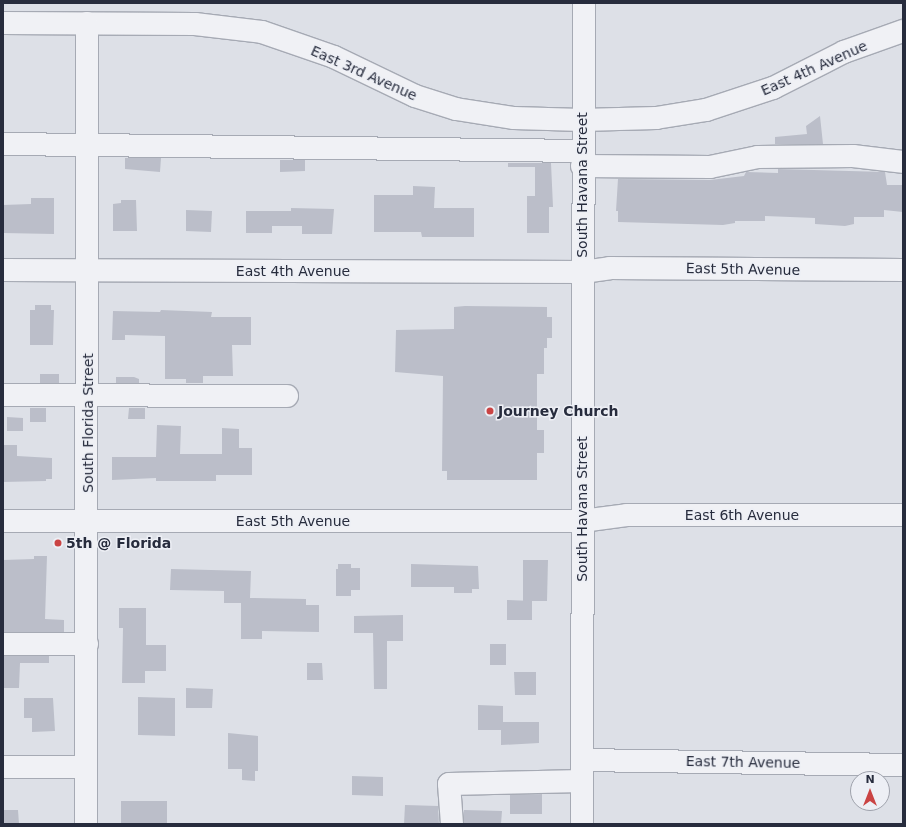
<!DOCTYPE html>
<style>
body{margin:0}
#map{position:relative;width:906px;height:827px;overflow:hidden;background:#dde0e7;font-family:"DejaVu Sans",sans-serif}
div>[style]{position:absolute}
.building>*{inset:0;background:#bbbec9}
.roads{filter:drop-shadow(1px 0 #a6aab4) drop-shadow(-1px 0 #a6aab4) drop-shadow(0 1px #a6aab4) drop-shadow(0 -1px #a6aab4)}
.minor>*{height:22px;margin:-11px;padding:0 11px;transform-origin:11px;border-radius:11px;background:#f0f1f5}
.dots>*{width:11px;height:11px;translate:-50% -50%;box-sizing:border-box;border:2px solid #edeff5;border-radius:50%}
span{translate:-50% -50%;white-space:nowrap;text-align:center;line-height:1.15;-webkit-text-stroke:3px #edeff5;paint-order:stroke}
.street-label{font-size:14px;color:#272c3d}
.poi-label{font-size:14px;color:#272c3d;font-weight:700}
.left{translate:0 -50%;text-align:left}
.frame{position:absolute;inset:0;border:4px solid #272c3d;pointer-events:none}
.north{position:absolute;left:850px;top:771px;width:40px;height:40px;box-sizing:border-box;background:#edeff5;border:1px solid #9ea1ab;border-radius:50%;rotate:0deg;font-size:11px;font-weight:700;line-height:16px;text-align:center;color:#272c3d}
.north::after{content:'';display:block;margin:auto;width:14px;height:18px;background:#ca4444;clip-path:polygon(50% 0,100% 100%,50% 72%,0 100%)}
</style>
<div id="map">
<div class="building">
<i style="clip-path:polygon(820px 116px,823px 144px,775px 144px,775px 137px,807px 134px,806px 126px)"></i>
<i style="clip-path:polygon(125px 158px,161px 158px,160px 172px,125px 169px)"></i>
<i style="clip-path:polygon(280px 160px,305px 160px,305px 171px,280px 172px)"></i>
<i style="clip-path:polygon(508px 163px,551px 163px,553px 207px,549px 207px,549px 233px,527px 233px,527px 196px,535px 196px,535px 167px,508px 167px)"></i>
<i style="clip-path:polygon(778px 169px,885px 172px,887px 185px,903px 185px,903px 212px,884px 210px,884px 217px,854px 217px,854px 224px,845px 226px,815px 224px,815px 218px,765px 216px,765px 221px,735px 221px,735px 223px,723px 225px,618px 222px,618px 211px,616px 211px,618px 179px,710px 180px,744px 176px,746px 172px,778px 173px)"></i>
<i style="clip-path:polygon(413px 186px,435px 187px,434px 208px,474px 208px,474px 237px,422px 237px,421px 232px,374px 232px,374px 195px,413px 195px)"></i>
<i style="clip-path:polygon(31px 198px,54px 198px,54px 234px,3px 233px,3px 205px,31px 204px)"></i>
<i style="clip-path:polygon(121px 200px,136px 200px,137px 231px,113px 231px,113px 204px,121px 203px)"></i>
<i style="clip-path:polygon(291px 208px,334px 209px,332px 234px,302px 234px,302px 226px,272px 226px,272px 233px,246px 233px,246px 211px,291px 211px)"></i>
<i style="clip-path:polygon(186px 210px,212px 211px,211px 232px,186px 231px)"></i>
<i style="clip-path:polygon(35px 305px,51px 305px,51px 310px,54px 310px,53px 345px,30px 345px,30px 310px,35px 310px)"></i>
<i style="clip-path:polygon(465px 306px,547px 307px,547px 317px,552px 317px,552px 338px,547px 338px,547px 348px,544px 348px,544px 374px,537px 374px,537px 430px,544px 430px,544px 453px,537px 453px,537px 480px,447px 480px,447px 471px,442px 471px,443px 376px,395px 372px,396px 330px,454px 329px,454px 307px)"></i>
<i style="clip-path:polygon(161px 310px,212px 312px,211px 317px,251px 317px,251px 345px,232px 345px,233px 376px,203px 376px,203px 383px,186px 383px,186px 379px,165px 379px,165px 336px,125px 335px,125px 340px,112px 340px,113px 311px,160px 312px)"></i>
<i style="clip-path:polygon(40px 374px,59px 374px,59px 383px,40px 383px)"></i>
<i style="clip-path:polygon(116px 377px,134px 377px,139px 379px,139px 383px,116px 383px)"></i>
<i style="clip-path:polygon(30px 408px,46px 408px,46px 422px,30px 422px)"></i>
<i style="clip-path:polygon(129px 408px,145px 408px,145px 419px,128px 419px)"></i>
<i style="clip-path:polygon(7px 417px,23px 418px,23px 431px,7px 431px)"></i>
<i style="clip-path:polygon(157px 425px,181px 426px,180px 454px,222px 454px,222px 428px,239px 429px,239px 448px,252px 448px,252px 475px,216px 475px,216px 481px,156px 481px,156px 478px,112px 480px,112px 457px,156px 457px)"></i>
<i style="clip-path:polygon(3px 445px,17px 445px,17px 456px,52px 458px,52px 479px,46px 479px,46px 481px,3px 482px)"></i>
<i style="clip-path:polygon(34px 556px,47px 556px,45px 619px,64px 620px,64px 632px,4px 632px,3px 560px,34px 559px)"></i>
<i style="clip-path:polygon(523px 560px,548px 560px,547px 601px,523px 601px)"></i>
<i style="clip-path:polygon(338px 564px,351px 564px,351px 568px,360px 568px,360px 590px,351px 590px,351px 596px,336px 596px,336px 569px,338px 569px)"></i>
<i style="clip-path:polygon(411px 564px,478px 566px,479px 589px,472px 589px,472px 593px,454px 593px,454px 587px,411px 587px)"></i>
<i style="clip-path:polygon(171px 569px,251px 571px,250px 598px,306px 599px,306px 605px,319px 605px,319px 632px,262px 631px,262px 639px,241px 639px,241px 603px,224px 603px,224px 591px,170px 590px)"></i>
<i style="clip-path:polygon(507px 600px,532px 601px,532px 620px,507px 620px)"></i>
<i style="clip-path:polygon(119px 608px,146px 608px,146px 645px,166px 645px,166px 671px,145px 671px,145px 683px,122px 683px,123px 628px,119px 628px)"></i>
<i style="clip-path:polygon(403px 615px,403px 641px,387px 641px,387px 689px,374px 689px,373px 633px,354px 633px,354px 616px)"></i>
<i style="clip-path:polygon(490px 644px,506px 644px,506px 665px,490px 665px)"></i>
<i style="clip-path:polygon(4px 656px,49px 656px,49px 663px,20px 663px,19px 688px,3px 688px)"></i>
<i style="clip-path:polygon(307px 663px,322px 663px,323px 680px,307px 680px)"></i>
<i style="clip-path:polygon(514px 672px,536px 672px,536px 695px,515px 695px)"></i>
<i style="clip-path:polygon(186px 688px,213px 689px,212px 708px,186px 708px)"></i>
<i style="clip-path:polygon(138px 697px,175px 698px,175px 736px,138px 735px)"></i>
<i style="clip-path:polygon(24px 698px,53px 698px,55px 731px,32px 732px,32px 718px,24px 718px)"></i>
<i style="clip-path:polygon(478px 705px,503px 706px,503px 722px,539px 722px,539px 743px,501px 745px,501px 730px,478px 730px)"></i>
<i style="clip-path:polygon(228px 733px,258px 736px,258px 771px,255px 771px,255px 781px,242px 780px,242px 769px,228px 769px)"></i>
<i style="clip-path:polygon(352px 776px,383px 777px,383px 796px,352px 795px)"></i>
<i style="clip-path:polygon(542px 794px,542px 814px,510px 814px,510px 795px)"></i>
<i style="clip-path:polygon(121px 801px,167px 801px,167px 824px,121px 823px)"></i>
<i style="clip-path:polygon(405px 805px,438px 806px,439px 824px,404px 824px)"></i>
<i style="clip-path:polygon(3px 810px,18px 810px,19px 824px,3px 824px)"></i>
<i style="clip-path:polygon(464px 810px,502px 811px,501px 824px,464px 824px)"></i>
</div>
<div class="roads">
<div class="minor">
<i style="left:3px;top:23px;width:192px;rotate:0.3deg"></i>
<i style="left:195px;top:24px;width:67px;rotate:6.8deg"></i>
<i style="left:262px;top:32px;width:76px;rotate:19.1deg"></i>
<i style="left:334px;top:57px;width:90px;rotate:25.7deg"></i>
<i style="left:415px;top:96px;width:43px;rotate:17.6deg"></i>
<i style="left:456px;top:109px;width:59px;rotate:8.8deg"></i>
<i style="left:514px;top:118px;width:68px;rotate:1.7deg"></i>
<i style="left:582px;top:120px;width:74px;rotate:-1.5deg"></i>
<i style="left:656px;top:118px;width:51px;rotate:-9.1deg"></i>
<i style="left:706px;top:110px;width:71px;rotate:-18.2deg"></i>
<i style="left:773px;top:88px;width:80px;rotate:-26.9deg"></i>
<i style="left:844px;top:52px;width:63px;rotate:-19.6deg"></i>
<i style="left:3px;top:144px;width:579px;rotate:0.69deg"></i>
<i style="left:582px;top:166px;width:128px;rotate:0.4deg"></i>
<i style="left:710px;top:167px;width:49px;rotate:-11.8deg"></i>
<i style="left:758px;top:157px;width:95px;rotate:-0.6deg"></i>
<i style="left:853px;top:156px;width:50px;rotate:6.8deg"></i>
<i style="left:3px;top:270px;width:580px;rotate:0.2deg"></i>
<i style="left:583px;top:272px;width:27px;rotate:-8deg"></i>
<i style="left:610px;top:268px;width:293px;rotate:0.4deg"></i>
<i style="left:3px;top:395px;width:284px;rotate:0.2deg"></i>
<i style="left:3px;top:521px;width:579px"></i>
<i style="left:582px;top:521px;width:45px;rotate:-7.6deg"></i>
<i style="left:627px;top:515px;width:276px"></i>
<i style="left:3px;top:644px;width:84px"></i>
<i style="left:582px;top:760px;width:321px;rotate:0.9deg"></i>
<i style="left:3px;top:767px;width:83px"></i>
<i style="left:86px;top:824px;width:801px;rotate:-89.93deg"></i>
<i style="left:452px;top:824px;width:40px;rotate:-94.3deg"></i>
<i style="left:449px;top:784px;width:133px;rotate:-1.3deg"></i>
<i style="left:582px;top:824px;width:821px;rotate:-89.86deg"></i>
</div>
</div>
<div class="dots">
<i style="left:490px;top:411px;background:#ca4444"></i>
<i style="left:58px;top:543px;background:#ca4444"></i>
</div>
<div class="street-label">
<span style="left:814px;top:68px;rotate:-24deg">East 4th Avenue</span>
<span style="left:364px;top:73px;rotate:24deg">East 3rd Avenue</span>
<span style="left:582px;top:185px;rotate:-90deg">South Havana Street</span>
<span style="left:743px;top:269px;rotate:1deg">East 5th Avenue</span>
<span style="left:293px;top:271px">East 4th Avenue</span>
<span style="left:88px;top:423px;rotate:-90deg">South Florida Street</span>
<span style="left:582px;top:509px;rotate:-90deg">South Havana Street</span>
<span style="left:742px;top:515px">East 6th Avenue</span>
<span style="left:293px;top:521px">East 5th Avenue</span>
<span style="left:743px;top:762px;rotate:1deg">East 7th Avenue</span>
</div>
<div class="poi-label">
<span class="left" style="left:498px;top:411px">Journey Church</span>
<span class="left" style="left:66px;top:543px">5th @ Florida</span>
</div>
<div class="frame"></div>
<div class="north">N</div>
</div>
